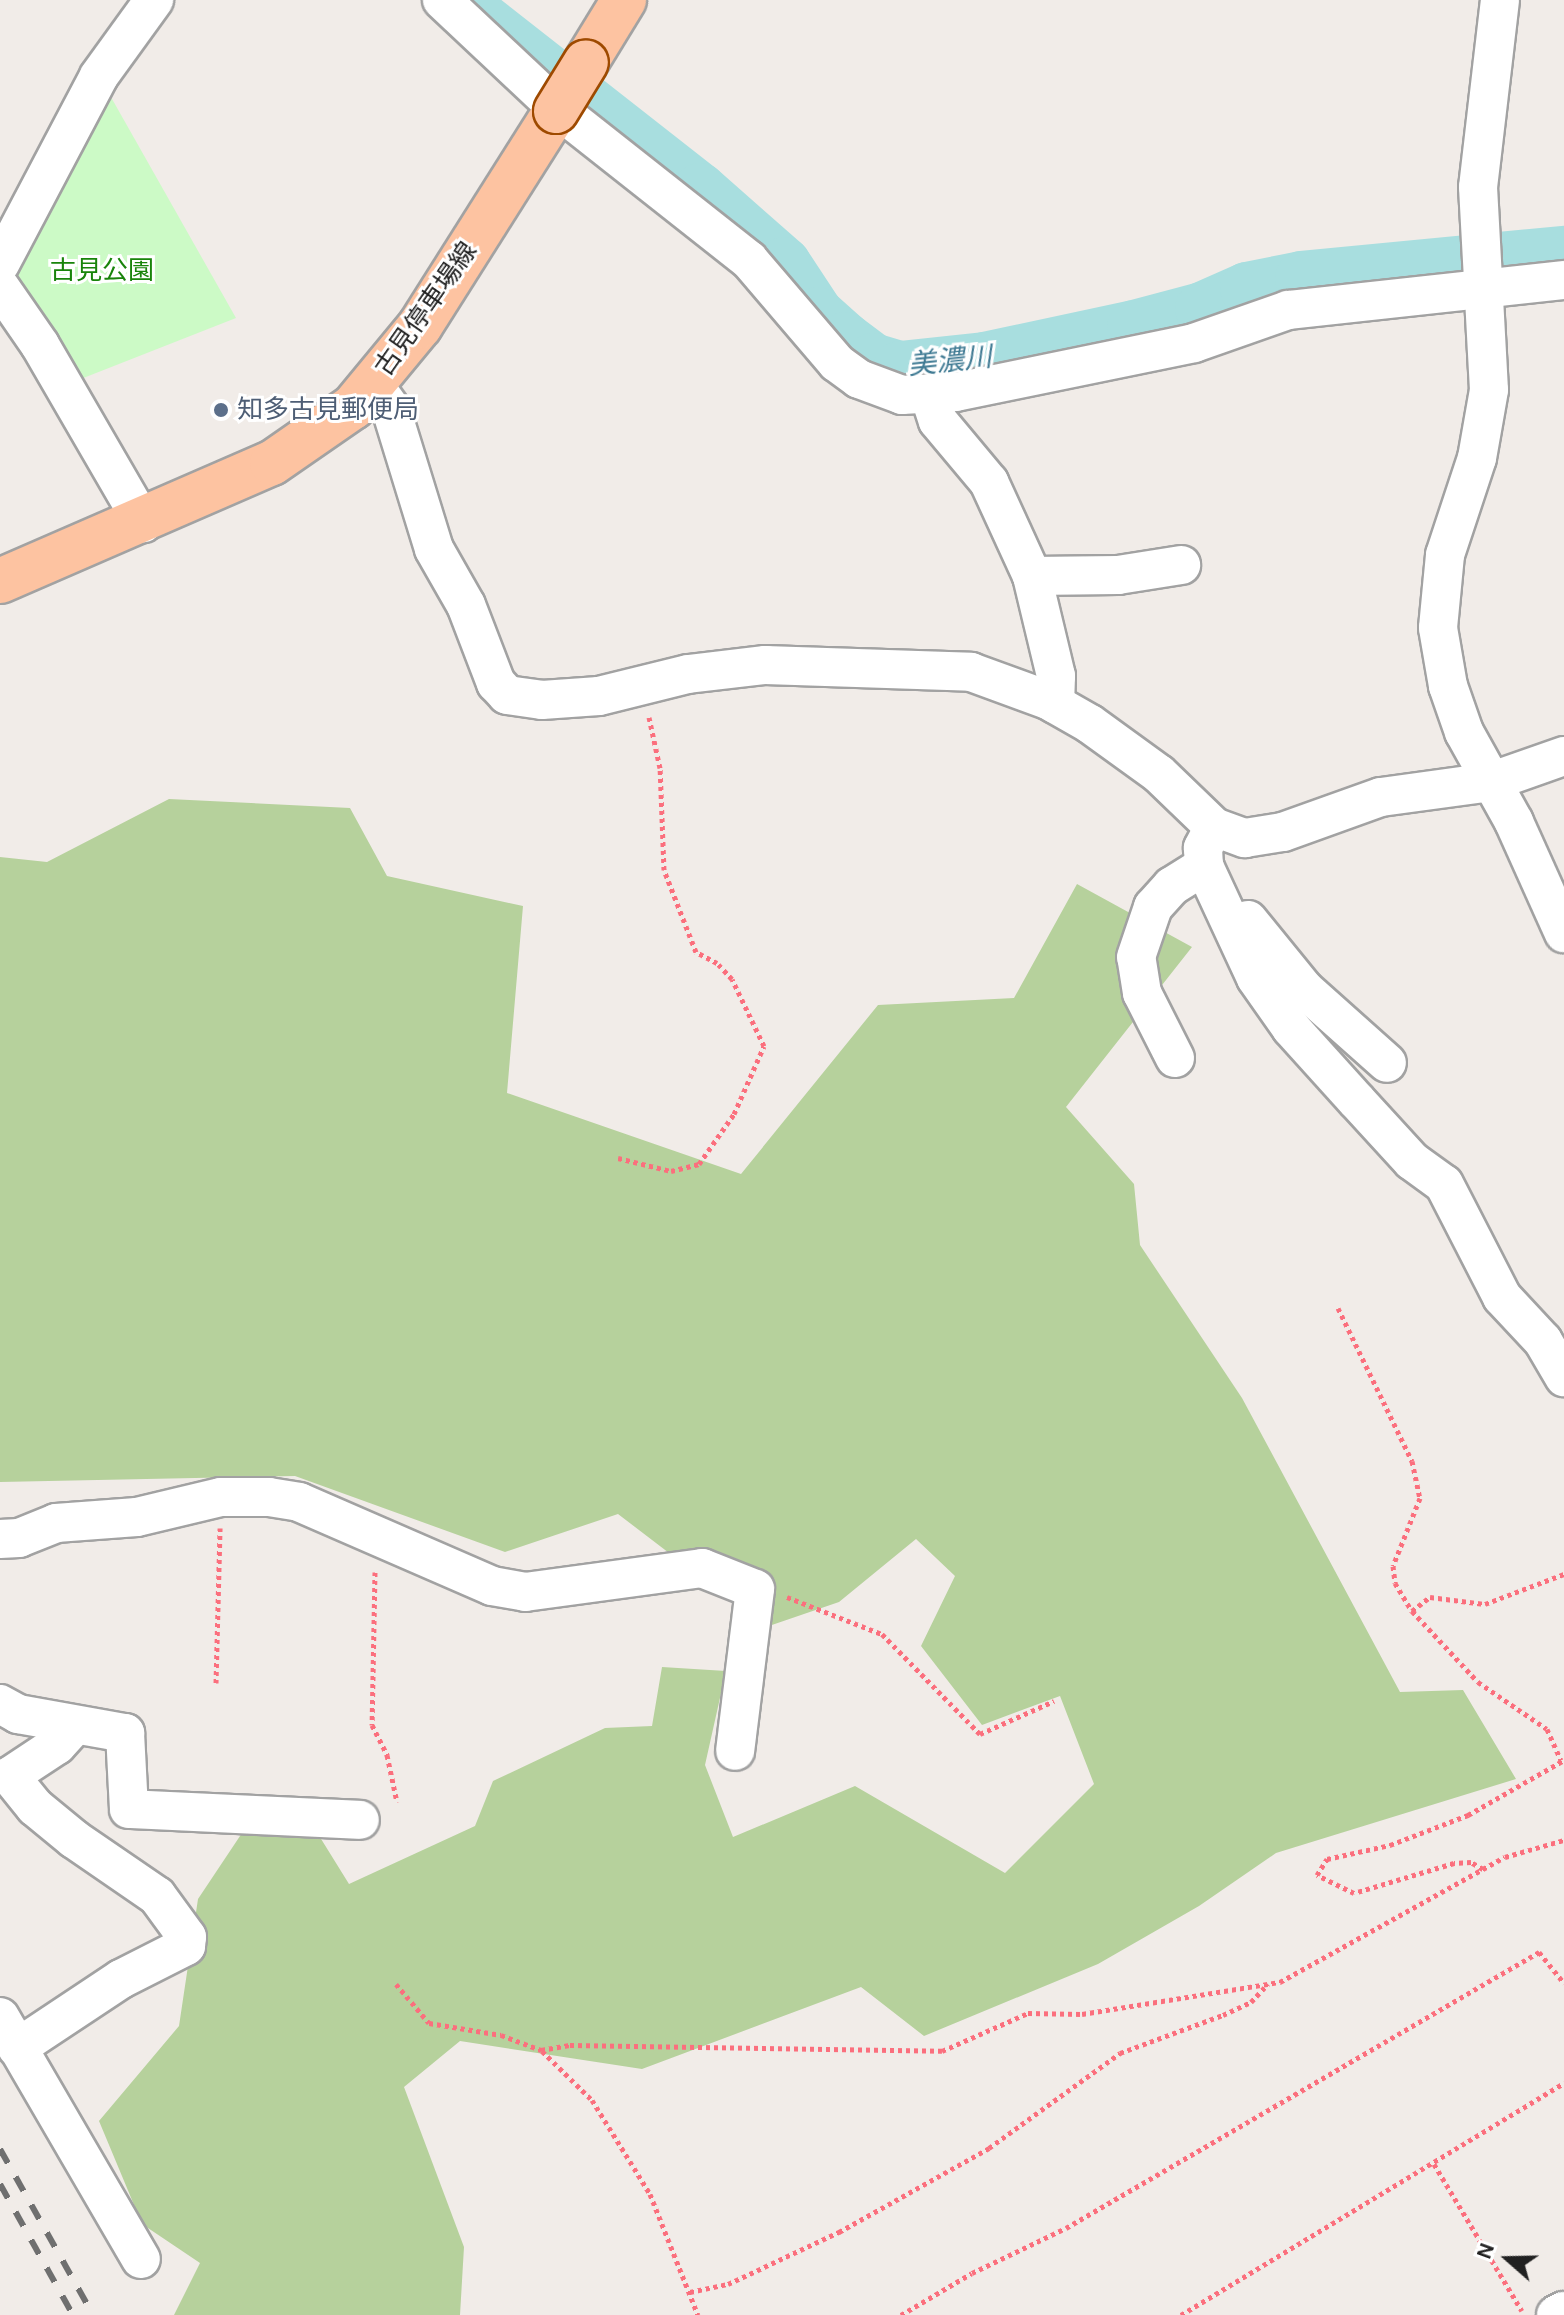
<!DOCTYPE html>
<meta charset="utf-8">
<style>
body{margin:0}
#map{position:relative;width:1564px;height:2315px;overflow:hidden;background:#f1ece8;font-family:Karla,"Noto Sans JP",sans-serif}
div>[style]{position:absolute}
.forest>*{inset:0;background:#b6d19c}
.park>*{inset:0;background:#ccfac6}
.river>*{height:54px;margin:-27px;padding:0 27px;transform-origin:27px;border-radius:27px;background:#a8dedf}
.path>*{height:5px;margin-top:-2.5px;transform-origin:0;background:repeating-linear-gradient(90deg,#fb6f7d 0 4px,transparent 0 8px)}
.roads{filter:drop-shadow(2px 0 #a2a2a2) drop-shadow(-2px 0 #a2a2a2) drop-shadow(0 2px #a2a2a2) drop-shadow(0 -2px #a2a2a2)}
.minor>*{height:38px;margin:-19px;padding:0 19px;transform-origin:19px;border-radius:19px;background:#fff}
.major>*{height:44px;margin:-22px;padding:0 22px;transform-origin:22px;border-radius:22px;background:#fdc3a1}
.rail>*{height:6px;margin-top:-3px;transform-origin:0;background:repeating-linear-gradient(90deg,#6f6f6f 0 16px,transparent 0 32px)}
.bridges{filter:drop-shadow(2px 0 #9e4a00) drop-shadow(-2px 0 #9e4a00) drop-shadow(0 2px #9e4a00) drop-shadow(0 -2px #9e4a00)}
.major-bridge>*{height:44px;margin:-22px;padding:0 22px;transform-origin:22px;border-radius:22px;background:#fdc3a1}
.dots>*{width:22px;height:22px;translate:-50% -50%;box-sizing:border-box;border:4px solid #fff;border-radius:50%}
span{translate:-50% -50%;white-space:nowrap;text-align:center;line-height:1.15;-webkit-text-stroke:6px #fff;paint-order:stroke}
.park-label{font-size:26px;color:#19840b}
.street-label{font-size:26px;color:#212121}
.service-label{font-size:26px;color:#4e5e75}
.left{translate:0 -50%;text-align:left}
.water-label{font-size:28px;color:#3f7a93;font-style:italic}
.north{position:absolute;left:1468px;top:2219px;width:80px;height:80px;-webkit-text-stroke:6px #fff;paint-order:stroke;rotate:290deg;font-size:22px;font-weight:700;line-height:32px;text-align:center;color:#212121}
.north::after{content:'';display:block;margin:auto;width:28px;height:36px;background:#212121;clip-path:polygon(50% 0,100% 100%,50% 72%,0 100%)}
</style>
<div id="map">
<div class="forest">
<i style="clip-path:polygon(169px 799px,350px 808px,387px 876px,523px 906px,507px 1093px,741px 1174px,878px 1005px,1014px 998px,1077px 884px,1192px 947px,1066px 1107px,1134px 1184px,1140px 1245px,1242px 1398px,1400px 1692px,1463px 1690px,1516px 1779px,1276px 1853px,1199px 1906px,1098px 1964px,924px 2036px,861px 1987px,642px 2069px,460px 2041px,404px 2087px,464px 2247px,460px 2315px,174px 2315px,200px 2263px,142px 2224px,99px 2121px,179px 2026px,198px 1899px,248px 1824px,318px 1834px,349px 1884px,475px 1826px,493px 1781px,605px 1728px,652px 1726px,662px 1667px,726px 1671px,705px 1765px,733px 1837px,855px 1786px,1005px 1873px,1094px 1784px,1060px 1696px,982px 1725px,921px 1646px,955px 1576px,916px 1539px,839px 1602px,766px 1627px,618px 1514px,505px 1552px,295px 1476px,0 1482px,0 857px,47px 862px)"></i>
</div>
<div class="park">
<i style="clip-path:polygon(99px 76px,236px 318px,63px 386px,0 264px)"></i>
</div>
<div class="river">
<i style="left:478px;top:16px;width:282px;rotate:38.1deg"></i>
<i style="left:700px;top:190px;width:112px;rotate:41.4deg"></i>
<i style="left:784px;top:264px;width:60px;rotate:56.6deg"></i>
<i style="left:817px;top:314px;width:38px;rotate:42deg"></i>
<i style="left:845px;top:339px;width:35px;rotate:37deg"></i>
<i style="left:873px;top:360px;width:28px;rotate:17deg"></i>
<i style="left:900px;top:368px;width:85px;rotate:-6deg"></i>
<i style="left:985px;top:359px;width:152px;rotate:-12.1deg"></i>
<i style="left:1134px;top:327px;width:70px;rotate:-14.8deg"></i>
<i style="left:1202px;top:309px;width:49px;rotate:-24deg"></i>
<i style="left:1247px;top:289px;width:56px;rotate:-11.3deg"></i>
<i style="left:1302px;top:278px;width:263px;rotate:-5.5deg"></i>
</div>
<div class="path">
<i style="left:618px;top:1158px;width:55px;rotate:13.8deg"></i>
<i style="left:671px;top:1171px;width:29px;rotate:-14deg"></i>
<i style="left:699px;top:1164px;width:61px;rotate:-55deg"></i>
<i style="left:734px;top:1114px;width:74px;rotate:-66.2deg"></i>
<i style="left:764px;top:1046px;width:74px;rotate:-115.5deg"></i>
<i style="left:732px;top:979px;width:22px;rotate:-133deg"></i>
<i style="left:717px;top:963px;width:24px;rotate:-152deg"></i>
<i style="left:696px;top:952px;width:88px;rotate:-111.3deg"></i>
<i style="left:664px;top:870px;width:102px;rotate:-92.2deg"></i>
<i style="left:660px;top:768px;width:52px;rotate:-102.2deg"></i>
<i style="left:1338px;top:1308px;width:170px;rotate:64.2deg"></i>
<i style="left:1412px;top:1461px;width:38px;rotate:78deg"></i>
<i style="left:1420px;top:1498px;width:73px;rotate:111.7deg"></i>
<i style="left:1393px;top:1566px;width:17px;rotate:83deg"></i>
<i style="left:1395px;top:1583px;width:33px;rotate:59deg"></i>
<i style="left:1412px;top:1611px;width:23px;rotate:-38deg"></i>
<i style="left:1430px;top:1597px;width:55px;rotate:7.3deg"></i>
<i style="left:1485px;top:1604px;width:85px;rotate:-20.8deg"></i>
<i style="left:375px;top:1572px;width:153px;rotate:91.1deg"></i>
<i style="left:372px;top:1725px;width:34px;rotate:63deg"></i>
<i style="left:387px;top:1755px;width:48px;rotate:78deg"></i>
<i style="left:787px;top:1597px;width:102px;rotate:21.3deg"></i>
<i style="left:882px;top:1634px;width:140px;rotate:45.6deg"></i>
<i style="left:980px;top:1734px;width:81px;rotate:-24deg"></i>
<i style="left:1412px;top:1611px;width:97px;rotate:47.1deg"></i>
<i style="left:1478px;top:1682px;width:83px;rotate:34.3deg"></i>
<i style="left:1547px;top:1729px;width:34px;rotate:66deg"></i>
<i style="left:216px;top:1683px;width:155px;rotate:-88.5deg"></i>
<i style="left:1483px;top:1869px;width:14px;rotate:-150deg"></i>
<i style="left:1471px;top:1862px;width:17px;rotate:177deg"></i>
<i style="left:1454px;top:1863px;width:104px;rotate:163.3deg"></i>
<i style="left:1354px;top:1893px;width:41px;rotate:-154.1deg"></i>
<i style="left:1317px;top:1875px;width:19px;rotate:-58deg"></i>
<i style="left:1327px;top:1859px;width:65px;rotate:-12.5deg"></i>
<i style="left:1390px;top:1845px;width:84px;rotate:-21deg"></i>
<i style="left:1468px;top:1815px;width:111px;rotate:-29.8deg"></i>
<i style="left:396px;top:1984px;width:51px;rotate:49.8deg"></i>
<i style="left:429px;top:2023px;width:73px;rotate:9.5deg"></i>
<i style="left:501px;top:2035px;width:43px;rotate:20.6deg"></i>
<i style="left:541px;top:2050px;width:29px;rotate:-10deg"></i>
<i style="left:570px;top:2045px;width:372px;rotate:0.9deg"></i>
<i style="left:942px;top:2051px;width:94px;rotate:-23.8deg"></i>
<i style="left:1028px;top:2013px;width:54px;rotate:1.1deg"></i>
<i style="left:1082px;top:2014px;width:201px;rotate:-9.2deg"></i>
<i style="left:1280px;top:1982px;width:257px;rotate:-29.1deg"></i>
<i style="left:1505px;top:1857px;width:61px;rotate:-16.1deg"></i>
<i style="left:542px;top:2051px;width:70px;rotate:44.4deg"></i>
<i style="left:592px;top:2100px;width:110px;rotate:58.3deg"></i>
<i style="left:650px;top:2194px;width:130px;rotate:68.4deg"></i>
<i style="left:1434px;top:2164px;width:171px;rotate:59.1deg"></i>
<i style="left:690px;top:2292px;width:39px;rotate:-12deg"></i>
<i style="left:728px;top:2284px;width:123px;rotate:-25.1deg"></i>
<i style="left:839px;top:2232px;width:172px;rotate:-29.2deg"></i>
<i style="left:989px;top:2148px;width:162px;rotate:-35.9deg"></i>
<i style="left:1120px;top:2053px;width:110px;rotate:-20.3deg"></i>
<i style="left:1223px;top:2015px;width:31px;rotate:-25deg"></i>
<i style="left:1251px;top:2002px;width:25px;rotate:-47deg"></i>
<i style="left:901px;top:2315px;width:82px;rotate:-30.6deg"></i>
<i style="left:972px;top:2273px;width:104px;rotate:-25.6deg"></i>
<i style="left:1066px;top:2228px;width:548px;rotate:-30.26deg"></i>
<i style="left:1539px;top:1952px;width:40px;rotate:51deg"></i>
<i style="left:1181px;top:2315px;width:448px;rotate:-31.2deg"></i>
</div>
<div class="roads">
<div class="minor">
<i style="left:442px;top:0;width:161px;rotate:43.2deg"></i>
<i style="left:559px;top:110px;width:242px;rotate:38.3deg"></i>
<i style="left:749px;top:260px;width:135px;rotate:49.5deg"></i>
<i style="left:837px;top:363px;width:27px;rotate:36deg"></i>
<i style="left:859px;top:379px;width:46px;rotate:20.4deg"></i>
<i style="left:902px;top:395px;width:54px;rotate:-3.2deg"></i>
<i style="left:956px;top:392px;width:243px;rotate:-11.6deg"></i>
<i style="left:1194px;top:343px;width:100px;rotate:-19.3deg"></i>
<i style="left:1288px;top:310px;width:278px;rotate:-6.2deg"></i>
<i style="left:1500px;top:0;width:188px;rotate:96.7deg"></i>
<i style="left:1478px;top:187px;width:203px;rotate:86.9deg"></i>
<i style="left:1489px;top:390px;width:69px;rotate:100deg"></i>
<i style="left:1477px;top:458px;width:102px;rotate:108.3deg"></i>
<i style="left:1445px;top:555px;width:73px;rotate:95.5deg"></i>
<i style="left:1438px;top:628px;width:59px;rotate:80.2deg"></i>
<i style="left:1448px;top:686px;width:49px;rotate:70.8deg"></i>
<i style="left:1464px;top:732px;width:103px;rotate:60.9deg"></i>
<i style="left:1514px;top:822px;width:122px;rotate:65.8deg"></i>
<i style="left:0;top:264px;width:212px;rotate:-62.2deg"></i>
<i style="left:99px;top:76px;width:94px;rotate:-54.1deg"></i>
<i style="left:0;top:287px;width:70px;rotate:55.4deg"></i>
<i style="left:40px;top:345px;width:206px;rotate:59.9deg"></i>
<i style="left:373px;top:384px;width:31px;rotate:54deg"></i>
<i style="left:391px;top:409px;width:146px;rotate:72.9deg"></i>
<i style="left:434px;top:549px;width:64px;rotate:60.3deg"></i>
<i style="left:466px;top:605px;width:84px;rotate:69deg"></i>
<i style="left:496px;top:683px;width:16px;rotate:47deg"></i>
<i style="left:507px;top:695px;width:35px;rotate:8deg"></i>
<i style="left:542px;top:700px;width:57px;rotate:-4deg"></i>
<i style="left:599px;top:696px;width:92px;rotate:-13.9deg"></i>
<i style="left:688px;top:674px;width:78px;rotate:-6.7deg"></i>
<i style="left:765px;top:665px;width:206px;rotate:1.9deg"></i>
<i style="left:971px;top:672px;width:82px;rotate:20deg"></i>
<i style="left:1048px;top:700px;width:48px;rotate:29.7deg"></i>
<i style="left:1090px;top:724px;width:85px;rotate:35.9deg"></i>
<i style="left:1159px;top:774px;width:76px;rotate:43.9deg"></i>
<i style="left:1214px;top:827px;width:33px;rotate:20deg"></i>
<i style="left:1245px;top:838px;width:38px;rotate:-9deg"></i>
<i style="left:1283px;top:832px;width:104px;rotate:-19.7deg"></i>
<i style="left:1381px;top:797px;width:110px;rotate:-7.8deg"></i>
<i style="left:1490px;top:782px;width:78px;rotate:-19.4deg"></i>
<i style="left:930px;top:397px;width:25px;rotate:72deg"></i>
<i style="left:938px;top:421px;width:80px;rotate:50.1deg"></i>
<i style="left:989px;top:482px;width:103px;rotate:65.4deg"></i>
<i style="left:1032px;top:576px;width:103px;rotate:76.5deg"></i>
<i style="left:1056px;top:676px;width:28px;rotate:92deg"></i>
<i style="left:1032px;top:576px;width:86px;rotate:-0.7deg"></i>
<i style="left:1118px;top:575px;width:64px;rotate:-9deg"></i>
<i style="left:1214px;top:827px;width:24px;rotate:118deg"></i>
<i style="left:1203px;top:848px;width:18px;rotate:87deg"></i>
<i style="left:1204px;top:866px;width:123px;rotate:65.1deg"></i>
<i style="left:1256px;top:978px;width:61px;rotate:55deg"></i>
<i style="left:1291px;top:1028px;width:98px;rotate:47.9deg"></i>
<i style="left:1357px;top:1101px;width:81px;rotate:47.5deg"></i>
<i style="left:1412px;top:1161px;width:39px;rotate:36deg"></i>
<i style="left:1444px;top:1184px;width:127px;rotate:62.8deg"></i>
<i style="left:1502px;top:1297px;width:60px;rotate:47deg"></i>
<i style="left:1543px;top:1341px;width:42px;rotate:59.7deg"></i>
<i style="left:1248px;top:920px;width:89px;rotate:50.9deg"></i>
<i style="left:1304px;top:989px;width:111px;rotate:41.7deg"></i>
<i style="left:1175px;top:1058px;width:73px;rotate:-116.9deg"></i>
<i style="left:1142px;top:993px;width:36px;rotate:-99deg"></i>
<i style="left:1136px;top:957px;width:53px;rotate:-71.2deg"></i>
<i style="left:1153px;top:907px;width:28px;rotate:-48deg"></i>
<i style="left:1172px;top:886px;width:38px;rotate:-32deg"></i>
<i style="left:0;top:1539px;width:19px;rotate:-3deg"></i>
<i style="left:19px;top:1538px;width:40px;rotate:-22deg"></i>
<i style="left:56px;top:1523px;width:81px;rotate:-4.2deg"></i>
<i style="left:137px;top:1517px;width:86px;rotate:-13.4deg"></i>
<i style="left:221px;top:1497px;width:48px"></i>
<i style="left:269px;top:1497px;width:30px;rotate:9deg"></i>
<i style="left:299px;top:1502px;width:210px;rotate:23.5deg"></i>
<i style="left:492px;top:1586px;width:34px;rotate:10deg"></i>
<i style="left:525px;top:1592px;width:179px;rotate:-7.7deg"></i>
<i style="left:702px;top:1568px;width:57px;rotate:21.6deg"></i>
<i style="left:755px;top:1589px;width:163px;rotate:97deg"></i>
<i style="left:0;top:1704px;width:21px;rotate:29deg"></i>
<i style="left:18px;top:1714px;width:109px;rotate:10.1deg"></i>
<i style="left:125px;top:1733px;width:76px;rotate:87deg"></i>
<i style="left:129px;top:1809px;width:231px;rotate:2.7deg"></i>
<i style="left:0;top:2017px;width:280px;rotate:59.8deg"></i>
<i style="left:17px;top:2048px;width:125px;rotate:-33.6deg"></i>
<i style="left:121px;top:1979px;width:73px;rotate:-26.9deg"></i>
<i style="left:186px;top:1946px;width:9px;rotate:-84deg"></i>
<i style="left:187px;top:1937px;width:51px;rotate:-126.2deg"></i>
<i style="left:157px;top:1896px;width:101px;rotate:-145.5deg"></i>
<i style="left:74px;top:1839px;width:50px;rotate:-140.6deg"></i>
<i style="left:35px;top:1807px;width:40px;rotate:-129deg"></i>
<i style="left:10px;top:1776px;width:56px;rotate:-33.4deg"></i>
<i style="left:57px;top:1745px;width:27px;rotate:-48deg"></i>
<i style="left:1556px;top:2315px;width:9px;rotate:-27deg"></i>
</div>
<div class="major">
<i style="left:586px;top:62px;width:73px;rotate:-58.5deg"></i>
<i style="left:0;top:581px;width:296px;rotate:-23.5deg"></i>
<i style="left:272px;top:463px;width:98px;rotate:-34.7deg"></i>
<i style="left:353px;top:407px;width:105px;rotate:-50.4deg"></i>
<i style="left:420px;top:326px;width:254px;rotate:-57.7deg"></i>
</div>
</div>
<div class="rail">
<i style="left:0;top:2149px;width:190px;rotate:60.7deg"></i>
<i style="left:0;top:2184px;width:150px;rotate:60.9deg"></i>
</div>
<div class="bridges">
<div class="major-bridge">
<i style="left:556px;top:111px;width:57px;rotate:-58.5deg"></i>
</div>
</div>
<div class="dots">
<i style="left:221px;top:410px;background:#5c6f8a"></i>
</div>
<div class="park-label">
<span style="left:102px;top:271px">古見公園</span>
</div>
<div class="street-label">
<span style="left:426px;top:309px;rotate:-55deg">古見停車場線</span>
</div>
<div class="service-label">
<span class="left" style="left:237px;top:410px">知多古見郵便局</span>
</div>
<div class="water-label">
<span style="left:950px;top:361px;rotate:-6deg">美濃川</span>
</div>
<div class="north">N</div>
</div>
